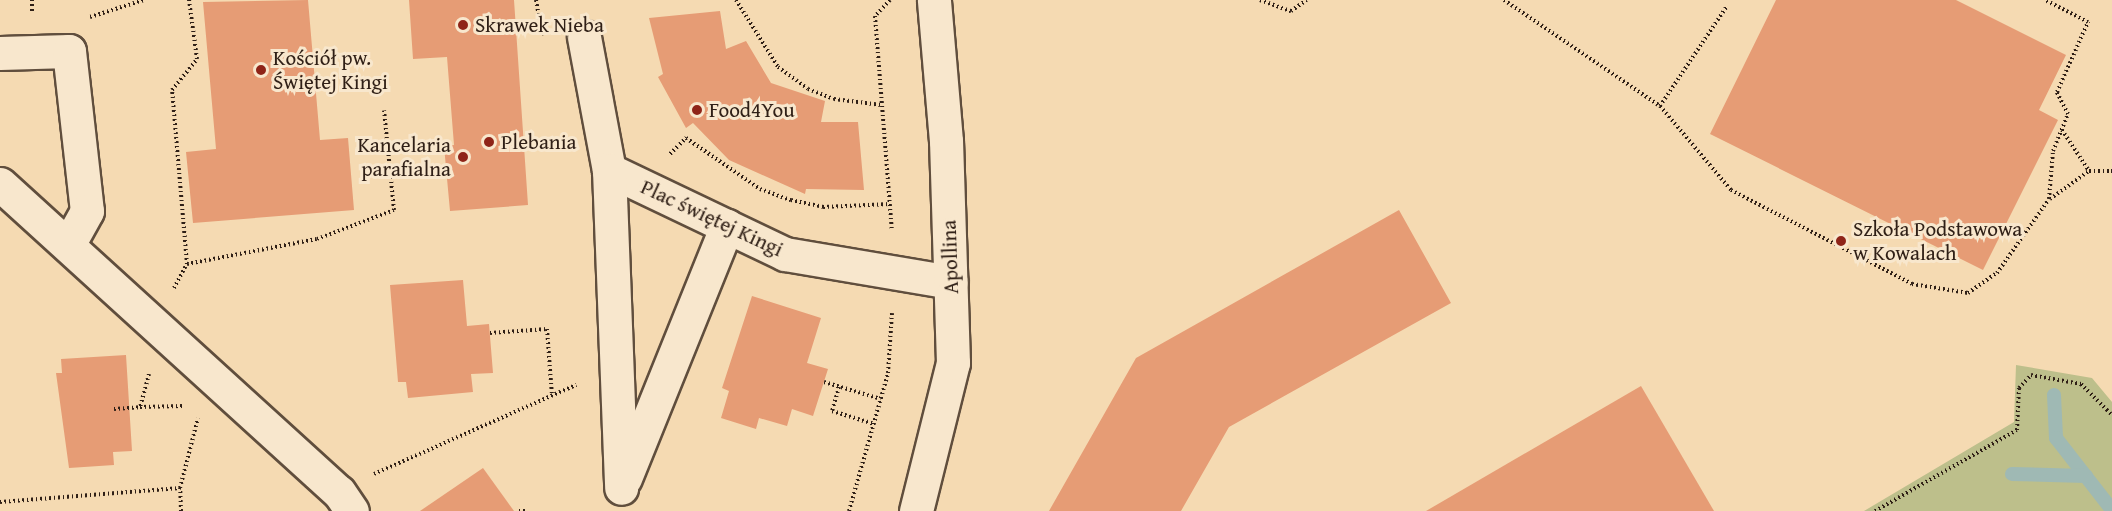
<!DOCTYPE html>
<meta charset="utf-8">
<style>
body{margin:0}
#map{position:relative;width:2112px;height:511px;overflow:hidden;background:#f5dab2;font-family:"Gentium Book Plus",serif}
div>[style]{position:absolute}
.green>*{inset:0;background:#bdbf8b}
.stream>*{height:14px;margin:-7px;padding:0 7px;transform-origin:7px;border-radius:7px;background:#9fb9b4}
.building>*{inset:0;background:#e69c75}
.path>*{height:4px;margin-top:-2px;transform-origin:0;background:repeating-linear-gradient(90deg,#2f1f16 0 1.5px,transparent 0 4.5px)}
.roads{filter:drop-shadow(2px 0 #604e3d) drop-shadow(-2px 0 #604e3d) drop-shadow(0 2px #604e3d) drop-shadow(0 -2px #604e3d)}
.minor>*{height:33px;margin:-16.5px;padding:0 16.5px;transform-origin:16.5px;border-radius:16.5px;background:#f8e7cd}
.dots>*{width:16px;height:16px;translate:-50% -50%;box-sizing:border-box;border:3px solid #f8e7cd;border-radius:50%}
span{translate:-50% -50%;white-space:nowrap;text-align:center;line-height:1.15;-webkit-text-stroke:6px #f8e7cd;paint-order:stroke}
.poi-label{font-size:21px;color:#2f1f16}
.left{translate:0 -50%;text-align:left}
.right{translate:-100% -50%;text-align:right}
.street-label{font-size:21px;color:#2f1f16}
</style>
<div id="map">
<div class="green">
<i style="clip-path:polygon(2016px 365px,2092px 378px,2112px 402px,2112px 511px,1864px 511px,2014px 422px)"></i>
</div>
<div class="stream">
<i style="left:2054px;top:395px;width:43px;rotate:87.3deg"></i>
<i style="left:2056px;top:438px;width:91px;rotate:52.1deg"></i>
<i style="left:2012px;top:474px;width:74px;rotate:1.5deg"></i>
</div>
<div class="building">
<i style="clip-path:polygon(308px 0,320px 140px,348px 138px,354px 210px,193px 223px,186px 152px,216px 149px,203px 2px)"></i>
<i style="clip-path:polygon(409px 0,514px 0,528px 205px,450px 211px,444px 146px,454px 145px,447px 57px,413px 59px)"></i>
<i style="clip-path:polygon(1776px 0,1956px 0,2066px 55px,2039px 110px,2058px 120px,1983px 270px,1710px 134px)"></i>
<i style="clip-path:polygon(720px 11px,726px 49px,746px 41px,771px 83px,825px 101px,821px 122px,858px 122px,864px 190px,806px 189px,805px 194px,729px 160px,693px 123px,686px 128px,658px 77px,663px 74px,649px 18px)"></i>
<i style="clip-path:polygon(1399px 210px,1451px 303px,1229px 427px,1181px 511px,1049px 511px,1136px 358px)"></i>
<i style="clip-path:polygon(463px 280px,467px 326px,489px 324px,493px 373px,471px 374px,473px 392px,408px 398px,406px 382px,398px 382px,390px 285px)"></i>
<i style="clip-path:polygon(752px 296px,821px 318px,807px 363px,828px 369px,813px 416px,792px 409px,787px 426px,759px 418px,756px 429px,721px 418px,729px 391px,722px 388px)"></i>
<i style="clip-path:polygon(126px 355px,132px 451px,113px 452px,114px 465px,69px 468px,56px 373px,62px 373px,61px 359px)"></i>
<i style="clip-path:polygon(1641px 386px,1714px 511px,1426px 511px)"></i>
<i style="clip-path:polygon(483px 468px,514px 511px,420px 511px)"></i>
</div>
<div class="path">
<i style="left:32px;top:0;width:12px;rotate:90deg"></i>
<i style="left:536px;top:0;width:36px;rotate:80deg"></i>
<i style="left:736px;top:0;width:79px;rotate:57.9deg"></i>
<i style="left:778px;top:67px;width:37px;rotate:36deg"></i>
<i style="left:808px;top:89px;width:28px;rotate:21deg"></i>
<i style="left:834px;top:99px;width:48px;rotate:7.1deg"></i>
<i style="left:890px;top:0;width:22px;rotate:133deg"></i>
<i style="left:875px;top:16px;width:215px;rotate:85.5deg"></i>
<i style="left:1260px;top:0;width:33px;rotate:20deg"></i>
<i style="left:1291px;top:11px;width:19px;rotate:-35deg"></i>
<i style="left:1504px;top:0;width:189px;rotate:34.2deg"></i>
<i style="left:1660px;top:106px;width:120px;rotate:-56.2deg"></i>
<i style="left:90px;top:17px;width:57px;rotate:-17.5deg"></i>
<i style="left:1660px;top:106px;width:110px;rotate:49.8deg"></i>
<i style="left:1731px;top:190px;width:204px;rotate:27.4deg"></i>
<i style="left:1912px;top:284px;width:57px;rotate:9.1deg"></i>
<i style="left:1968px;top:293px;width:35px;rotate:-35deg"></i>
<i style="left:1997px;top:273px;width:90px;rotate:-54.9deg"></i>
<i style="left:2049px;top:199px;width:48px;rotate:-85.2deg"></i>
<i style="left:2053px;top:151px;width:40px;rotate:-68deg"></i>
<i style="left:2068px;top:114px;width:25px;rotate:-117deg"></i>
<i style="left:2057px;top:92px;width:77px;rotate:-66.1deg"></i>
<i style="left:2088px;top:22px;width:48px;rotate:-152.9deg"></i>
<i style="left:2062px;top:130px;width:49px;rotate:56.6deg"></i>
<i style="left:670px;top:154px;width:23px;rotate:-45deg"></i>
<i style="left:686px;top:138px;width:90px;rotate:34.6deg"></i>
<i style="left:760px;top:189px;width:33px;rotate:20deg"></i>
<i style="left:791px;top:200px;width:33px;rotate:12deg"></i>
<i style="left:823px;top:207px;width:67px;rotate:-2.6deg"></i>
<i style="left:2050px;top:199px;width:48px;rotate:-35.7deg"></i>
<i style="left:2089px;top:171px;width:23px"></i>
<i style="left:187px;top:264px;width:175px;rotate:-94.9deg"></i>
<i style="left:172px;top:90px;width:40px;rotate:-51deg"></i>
<i style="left:197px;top:59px;width:60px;rotate:-97.7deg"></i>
<i style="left:174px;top:288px;width:27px;rotate:-62deg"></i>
<i style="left:187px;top:264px;width:132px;rotate:-10.9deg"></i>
<i style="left:317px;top:239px;width:82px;rotate:-20.6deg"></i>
<i style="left:394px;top:210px;width:100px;rotate:-95.7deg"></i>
<i style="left:490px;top:333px;width:57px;rotate:-4deg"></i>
<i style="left:547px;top:329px;width:66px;rotate:85.7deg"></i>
<i style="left:149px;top:374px;width:34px;rotate:105deg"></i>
<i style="left:140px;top:407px;width:43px;rotate:-1.3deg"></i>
<i style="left:824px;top:382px;width:59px;rotate:16.6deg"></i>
<i style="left:839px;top:387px;width:25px;rotate:106deg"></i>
<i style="left:832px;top:411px;width:44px;rotate:17.2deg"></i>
<i style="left:114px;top:409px;width:26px;rotate:-4deg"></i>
<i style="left:374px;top:474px;width:221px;rotate:-23.8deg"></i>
<i style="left:0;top:502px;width:181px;rotate:-4.4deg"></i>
<i style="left:181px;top:511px;width:23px;rotate:-92deg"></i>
<i style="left:180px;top:488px;width:72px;rotate:-75.6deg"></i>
<i style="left:519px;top:511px;width:7px"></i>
<i style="left:849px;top:511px;width:143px;rotate:-74.2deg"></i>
<i style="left:888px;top:373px;width:60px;rotate:-86.2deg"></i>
<i style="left:1875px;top:511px;width:163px;rotate:-29.7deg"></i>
<i style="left:2017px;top:430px;width:42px;rotate:-87.3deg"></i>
<i style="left:2019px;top:388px;width:18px;rotate:-47deg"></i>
<i style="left:2031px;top:375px;width:51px;rotate:10.2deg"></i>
<i style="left:2081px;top:384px;width:44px;rotate:45deg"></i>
</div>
<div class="roads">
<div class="minor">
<i style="left:584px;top:37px;width:135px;rotate:79.4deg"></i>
<i style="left:609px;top:170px;width:195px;rotate:25.5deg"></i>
<i style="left:785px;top:254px;width:168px;rotate:9.6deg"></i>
<i style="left:0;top:53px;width:69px;rotate:-1.7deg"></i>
<i style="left:69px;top:51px;width:161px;rotate:83.6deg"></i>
<i style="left:87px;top:211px;width:39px;rotate:119deg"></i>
<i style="left:609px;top:170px;width:318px;rotate:87.8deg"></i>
<i style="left:0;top:184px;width:458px;rotate:42.3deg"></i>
<i style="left:339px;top:492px;width:23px;rotate:56deg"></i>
<i style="left:625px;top:478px;width:272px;rotate:-68deg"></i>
<i style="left:916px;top:511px;width:153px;rotate:-76deg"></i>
<i style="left:953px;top:363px;width:222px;rotate:-91.8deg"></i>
<i style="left:946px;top:141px;width:142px;rotate:-94.9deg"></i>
</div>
</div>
<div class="dots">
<i style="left:463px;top:25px;background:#8f2418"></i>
<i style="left:261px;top:70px;background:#8f2418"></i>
<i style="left:697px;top:110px;background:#8f2418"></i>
<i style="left:489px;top:142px;background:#8f2418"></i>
<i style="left:463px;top:157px;background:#8f2418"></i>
<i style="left:1841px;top:241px;background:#8f2418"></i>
</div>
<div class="poi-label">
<span class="left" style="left:475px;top:25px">Skrawek Nieba</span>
<span class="left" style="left:273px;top:70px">Kościół pw.<br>Świętej Kingi</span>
<span class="left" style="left:709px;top:110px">Food4You</span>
<span class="left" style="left:501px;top:142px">Plebania</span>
<span class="right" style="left:451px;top:157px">Kancelaria<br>parafialna</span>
<span class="left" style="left:1853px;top:241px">Szkoła Podstawowa<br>w Kowalach</span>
</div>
<div class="street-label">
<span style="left:712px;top:218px;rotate:25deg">Plac świętej Kingi</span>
<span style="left:950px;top:257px;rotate:-92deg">Apollina</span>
</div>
</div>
